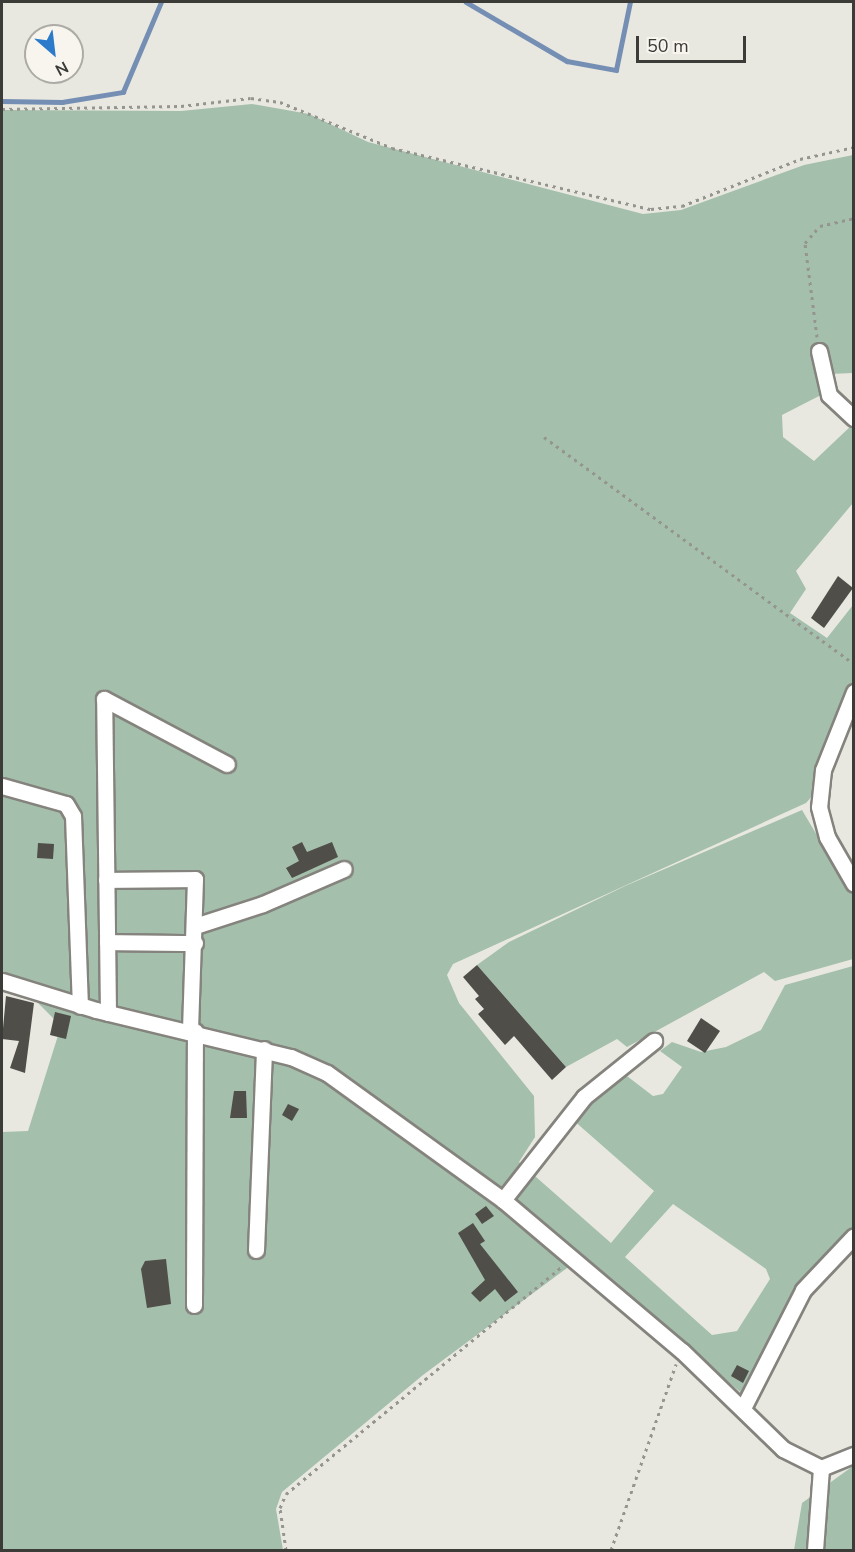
<!DOCTYPE html>
<style>
body{margin:0}
#map{position:relative;width:855px;height:1552px;overflow:hidden;background:#e9e8e0;font-family:"Nunito Sans",sans-serif}
div>[style]{position:absolute}
.green>*{inset:0;background:#a4bfac}
.stream>*{height:4.5px;margin:-2.25px;padding:0 2.25px;transform-origin:2.25px;border-radius:2.25px;background:#758fb4}
.building>*{inset:0;background:#504e48}
.path>*{height:3px;margin-top:-1.5px;transform-origin:0;background:repeating-linear-gradient(90deg,#95958f 0 3px,transparent 0 7.5px)}
.roads{filter:drop-shadow(2px 0 #85837d) drop-shadow(-2px 0 #85837d) drop-shadow(0 2px #85837d) drop-shadow(0 -2px #85837d)}
.minor>*{height:15px;margin:-7.5px;padding:0 7.5px;transform-origin:7.5px;border-radius:7.5px;background:#fff}
span{translate:-50% -50%;white-space:nowrap;text-align:center;line-height:1.15;-webkit-text-stroke:6px #f7f5ee;paint-order:stroke}
.frame{position:absolute;inset:0;border:3px solid #3b3b38;pointer-events:none}
.north{position:absolute;left:24px;top:24px;width:60px;height:60px;box-sizing:border-box;background:#f7f5ee;border:2px solid #acaba5;border-radius:50%;rotate:152deg;font-size:16px;font-weight:700;line-height:24px;text-align:center;color:#3b3b38}
.north::after{content:'';display:block;margin:auto;width:21px;height:27px;background:#2b7bca;clip-path:polygon(50% 0,100% 100%,50% 72%,0 100%)}
.scale{position:absolute;left:636px;top:36px;width:110px;height:27px;box-sizing:border-box;border:3px solid #3b3b38;border-top:0;padding-left:8px;font-size:18px;line-height:21px;white-space:nowrap;color:#3b3b38;-webkit-text-stroke:4px #f7f5ee;paint-order:stroke}
</style>
<div id="map">
<div class="green">
<i style="clip-path:polygon(evenodd,252px 104px,309px 114px,368px 142px,643px 214px,681px 210px,804px 165px,853px 155px,853px 373px,829px 374px,823px 394px,782px 415px,783px 437px,814px 461px,853px 424px,853px 503px,796px 571px,806px 589px,790px 613px,827px 638px,853px 605px,853px 682px,814px 794px,806px 803px,453px 964px,447px 975px,459px 1003px,534px 1096px,535px 1137px,519px 1162px,611px 1243px,654px 1191px,572px 1119px,623px 1073px,653px 1096px,663px 1094px,682px 1067px,660px 1051px,672px 1042px,701px 1052px,726px 1047px,761px 1030px,785px 985px,853px 966px,853px 1245px,805px 1295px,751px 1401px,593px 1268px,567px 1268px,423px 1375px,282px 1492px,276px 1509px,283px 1550px,2px 1550px,2px 1132px,28px 1131px,61px 1026px,34px 999px,2px 989px,2px 110px,181px 111px,252px 104px,673px 1204px,766px 1269px,770px 1279px,737px 1331px,712px 1335px,625px 1257px,673px 1204px)"></i>
<i style="clip-path:polygon(802px 810px,853px 896px,853px 959px,775px 981px,764px 972px,627px 1047px,617px 1039px,566px 1067px,477px 965px,509px 942px,625px 886px)"></i>
<i style="clip-path:polygon(853px 1466px,853px 1550px,794px 1550px,802px 1503px)"></i>
</div>
<div class="stream">
<i style="left:466px;top:2px;width:117px;rotate:30.3deg"></i>
<i style="left:567px;top:61px;width:50px;rotate:10.4deg"></i>
<i style="left:616px;top:70px;width:69px;rotate:-78.4deg"></i>
<i style="left:2px;top:101px;width:60px;rotate:1deg"></i>
<i style="left:62px;top:102px;width:62px;rotate:-9.3deg"></i>
<i style="left:123px;top:92px;width:98px;rotate:-67.1deg"></i>
</div>
<div class="building">
<i style="clip-path:polygon(838px 576px,853px 588px,824px 628px,811px 618px)"></i>
<i style="clip-path:polygon(302px 842px,307px 852px,332px 842px,338px 857px,292px 878px,286px 868px,299px 861px,292px 847px)"></i>
<i style="clip-path:polygon(38px 843px,54px 844px,53px 859px,37px 858px)"></i>
<i style="clip-path:polygon(477px 965px,566px 1067px,552px 1080px,514px 1036px,505px 1045px,478px 1014px,484px 1009px,475px 999px,479px 996px,463px 977px)"></i>
<i style="clip-path:polygon(6px 996px,34px 1003px,25px 1073px,10px 1068px,19px 1041px,2px 1039px)"></i>
<i style="clip-path:polygon(55px 1012px,71px 1016px,66px 1039px,50px 1035px)"></i>
<i style="clip-path:polygon(701px 1018px,720px 1031px,705px 1053px,687px 1041px)"></i>
<i style="clip-path:polygon(234px 1091px,246px 1091px,247px 1118px,230px 1118px)"></i>
<i style="clip-path:polygon(288px 1104px,299px 1109px,292px 1121px,282px 1115px)"></i>
<i style="clip-path:polygon(486px 1206px,494px 1216px,482px 1224px,475px 1214px)"></i>
<i style="clip-path:polygon(473px 1223px,485px 1241px,480px 1244px,518px 1292px,505px 1302px,495px 1289px,480px 1302px,471px 1293px,485px 1280px,458px 1233px)"></i>
<i style="clip-path:polygon(166px 1259px,171px 1304px,147px 1308px,141px 1269px,145px 1261px)"></i>
<i style="clip-path:polygon(737px 1365px,749px 1371px,743px 1383px,731px 1376px)"></i>
</div>
<div class="path">
<i style="left:2px;top:109px;width:179px;rotate:-1deg"></i>
<i style="left:181px;top:106px;width:70px;rotate:-6.5deg"></i>
<i style="left:251px;top:98px;width:29px;rotate:8deg"></i>
<i style="left:280px;top:102px;width:121px;rotate:22.3deg"></i>
<i style="left:392px;top:148px;width:266px;rotate:13.3deg"></i>
<i style="left:651px;top:209px;width:31px;rotate:-6deg"></i>
<i style="left:682px;top:206px;width:127px;rotate:-21.7deg"></i>
<i style="left:800px;top:159px;width:55px;rotate:-12.5deg"></i>
<i style="left:817px;top:337px;width:95px;rotate:-97.3deg"></i>
<i style="left:805px;top:243px;width:23px;rotate:-49deg"></i>
<i style="left:820px;top:226px;width:35px;rotate:-13deg"></i>
<i style="left:544px;top:437px;width:384px;rotate:36.2deg"></i>
<i style="left:286px;top:1550px;width:42px;rotate:-98.1deg"></i>
<i style="left:280px;top:1508px;width:15px;rotate:-67deg"></i>
<i style="left:286px;top:1494px;width:357px;rotate:-39.5deg"></i>
<i style="left:611px;top:1550px;width:197px;rotate:-70.7deg"></i>
</div>
<div class="roads">
<div class="minor">
<i style="left:819px;top:351px;width:45px;rotate:77.2deg"></i>
<i style="left:829px;top:395px;width:34px;rotate:43deg"></i>
<i style="left:854px;top:692px;width:84px;rotate:111.7deg"></i>
<i style="left:823px;top:770px;width:37px;rotate:96deg"></i>
<i style="left:819px;top:807px;width:31px;rotate:75deg"></i>
<i style="left:827px;top:837px;width:54px;rotate:60.1deg"></i>
<i style="left:2px;top:786px;width:66px;rotate:15.7deg"></i>
<i style="left:66px;top:804px;width:14px;rotate:60deg"></i>
<i style="left:73px;top:816px;width:190px;rotate:87.9deg"></i>
<i style="left:106px;top:880px;width:89px;rotate:-0.6deg"></i>
<i style="left:195px;top:879px;width:151px;rotate:91.9deg"></i>
<i style="left:195px;top:926px;width:71px;rotate:-17.9deg"></i>
<i style="left:263px;top:904px;width:88px;rotate:-23.4deg"></i>
<i style="left:107px;top:942px;width:88px;rotate:0.7deg"></i>
<i style="left:2px;top:981px;width:98px;rotate:17.1deg"></i>
<i style="left:96px;top:1010px;width:201px;rotate:13.6deg"></i>
<i style="left:291px;top:1057px;width:39px;rotate:24deg"></i>
<i style="left:327px;top:1073px;width:217px;rotate:35.8deg"></i>
<i style="left:503px;top:1200px;width:234px;rotate:40.2deg"></i>
<i style="left:682px;top:1351px;width:141px;rotate:44.1deg"></i>
<i style="left:783px;top:1449px;width:42px;rotate:26.6deg"></i>
<i style="left:821px;top:1468px;width:35px;rotate:-22deg"></i>
<i style="left:108px;top:1013px;width:314px;rotate:-90.7deg"></i>
<i style="left:104px;top:699px;width:139px;rotate:27.9deg"></i>
<i style="left:503px;top:1200px;width:131px;rotate:-51.8deg"></i>
<i style="left:584px;top:1097px;width:90px;rotate:-38.7deg"></i>
<i style="left:256px;top:1250px;width:201px;rotate:-87.7deg"></i>
<i style="left:194px;top:1305px;width:274px;rotate:-89.8deg"></i>
<i style="left:743px;top:1408px;width:132px;rotate:-63deg"></i>
<i style="left:803px;top:1290px;width:74px;rotate:-46.6deg"></i>
<i style="left:815px;top:1550px;width:82px;rotate:-85.8deg"></i>
</div>
</div>
<div class="frame"></div>
<div class="north">N</div>
<div class="scale">50 m</div>
</div>
